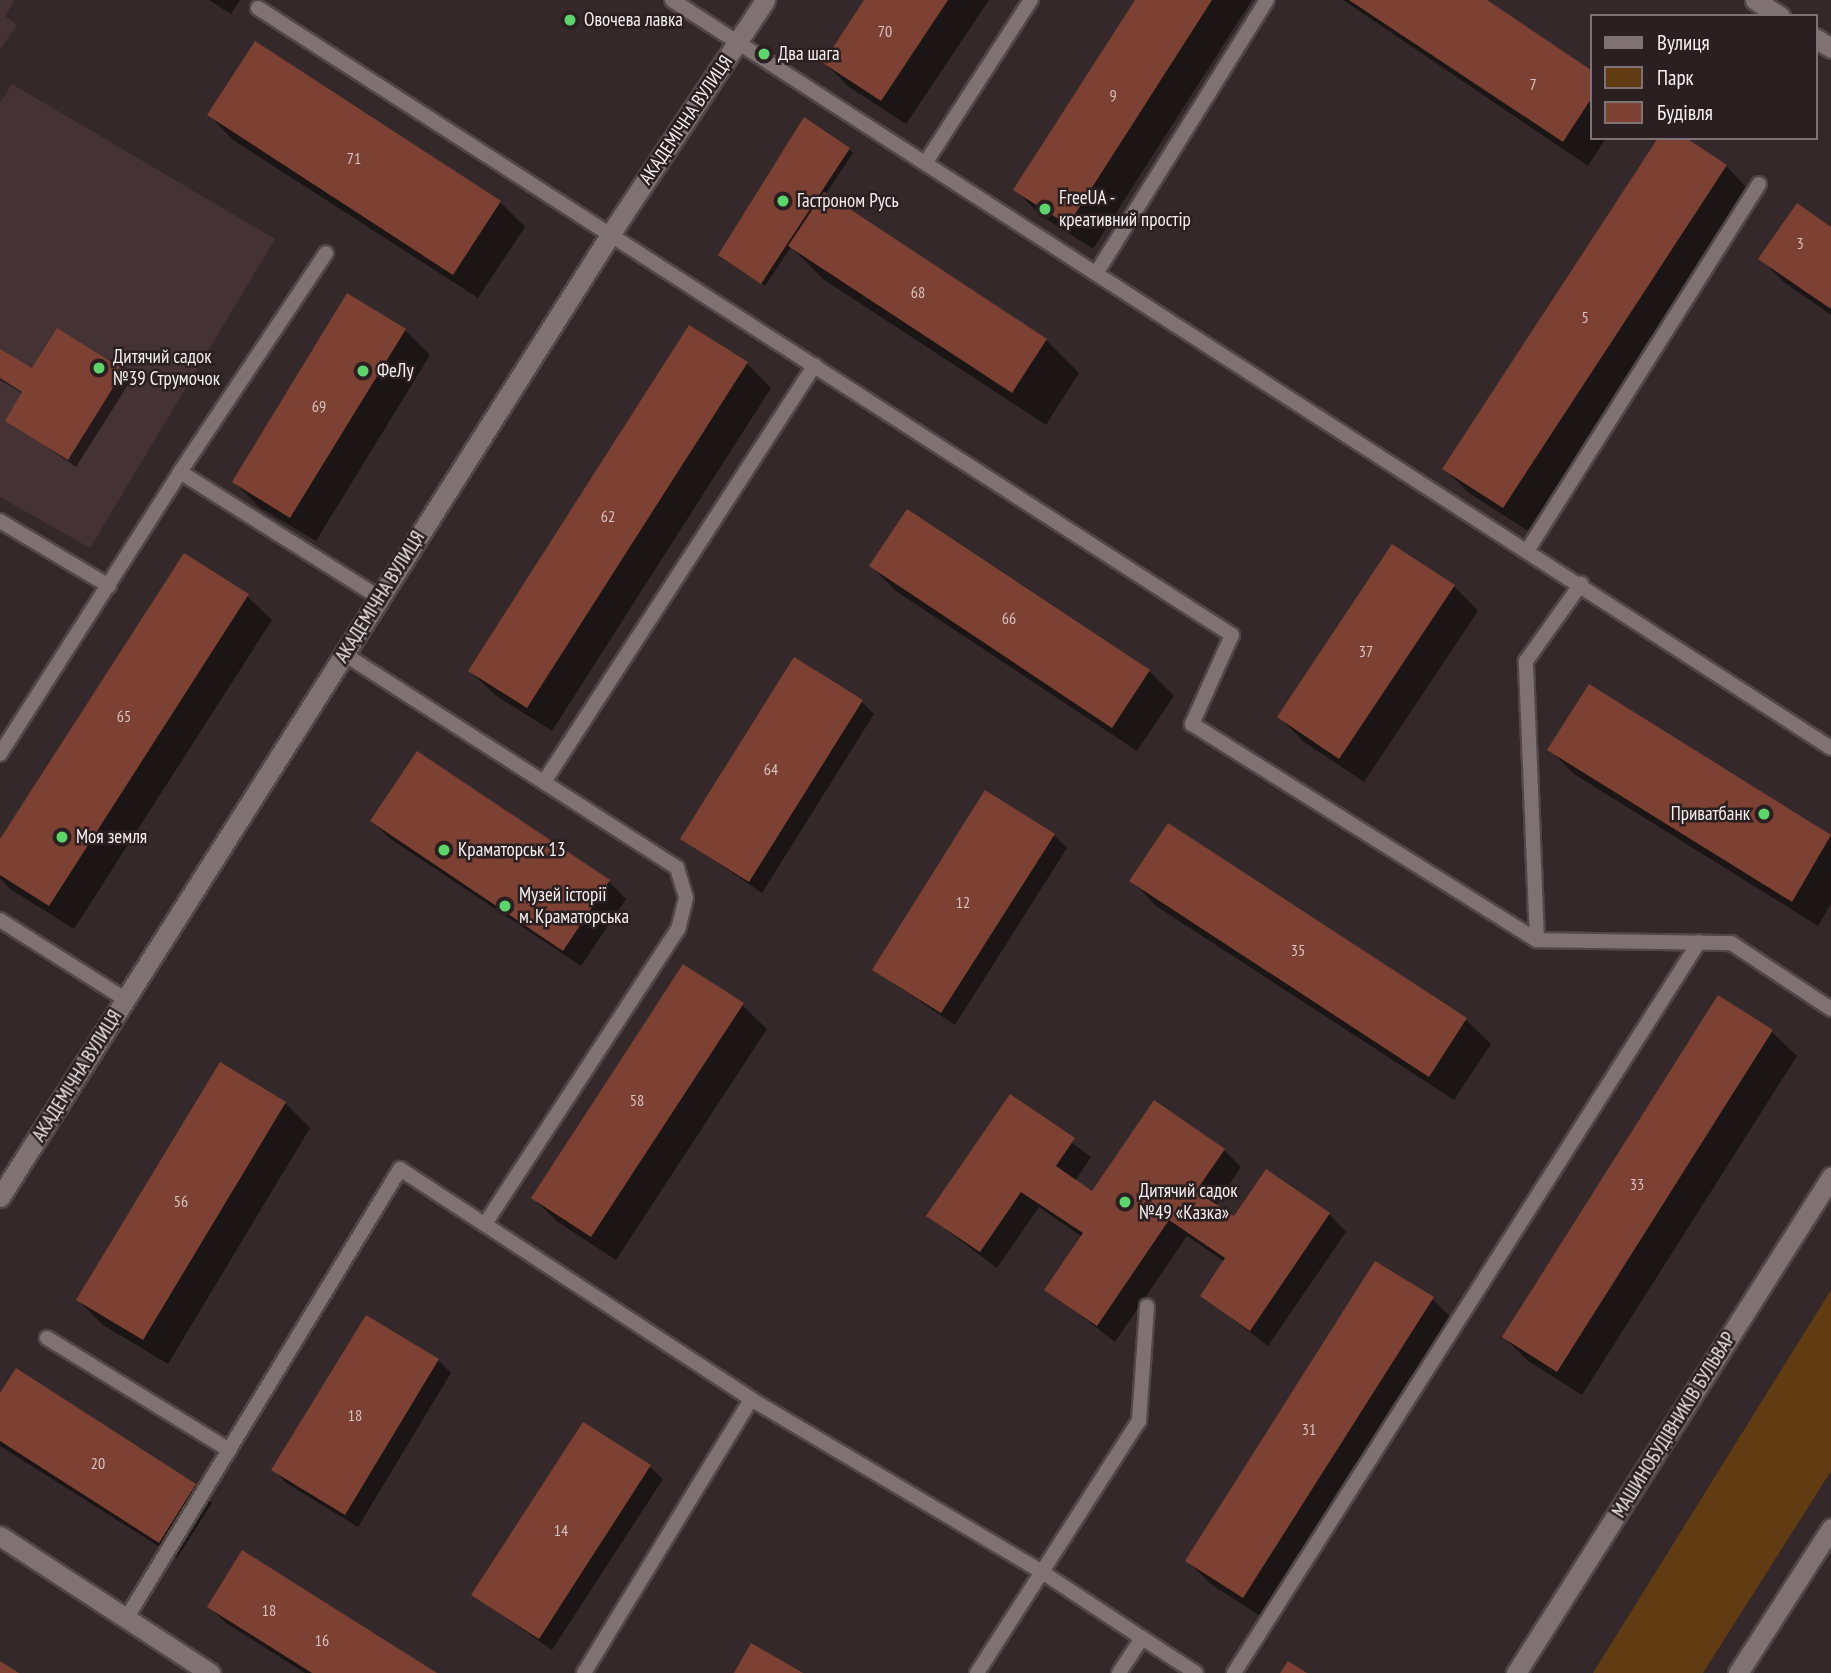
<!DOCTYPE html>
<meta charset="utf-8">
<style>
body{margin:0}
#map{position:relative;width:1831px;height:1673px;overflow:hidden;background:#35282a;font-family:"PT Sans Narrow",sans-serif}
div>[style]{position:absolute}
.built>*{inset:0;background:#453235}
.green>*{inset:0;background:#613b12}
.shadow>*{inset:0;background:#0007}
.building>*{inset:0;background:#7c4132}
.roads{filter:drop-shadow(2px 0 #514648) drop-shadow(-2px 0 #514648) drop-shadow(0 2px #514648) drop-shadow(0 -2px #514648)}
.service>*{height:14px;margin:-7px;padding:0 7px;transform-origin:7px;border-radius:7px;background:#807173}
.minor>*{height:19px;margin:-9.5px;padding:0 9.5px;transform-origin:9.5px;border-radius:9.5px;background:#807173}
.tertiary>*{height:19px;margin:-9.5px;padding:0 9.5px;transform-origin:9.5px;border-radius:9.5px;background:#807173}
.dots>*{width:19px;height:19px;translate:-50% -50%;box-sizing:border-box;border:4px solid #2b1f21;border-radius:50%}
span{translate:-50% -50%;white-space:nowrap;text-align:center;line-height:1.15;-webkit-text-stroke:5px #2b1f21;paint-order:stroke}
.number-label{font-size:16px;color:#d8c4c0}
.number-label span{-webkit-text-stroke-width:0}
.poi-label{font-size:19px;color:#f7eff0}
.left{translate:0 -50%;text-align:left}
.right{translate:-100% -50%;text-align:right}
.street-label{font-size:19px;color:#f7eff0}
.legend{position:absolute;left:1590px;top:14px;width:228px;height:126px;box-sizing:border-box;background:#2b1f21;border:2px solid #7d7274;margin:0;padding:9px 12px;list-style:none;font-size:21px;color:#f7eff0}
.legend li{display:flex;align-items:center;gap:14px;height:35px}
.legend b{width:35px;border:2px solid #7d7274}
</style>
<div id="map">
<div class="built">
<i style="clip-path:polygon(0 0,15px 0,5px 16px,17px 25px,0 50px)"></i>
<i style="clip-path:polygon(12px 84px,275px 239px,90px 548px,0 497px,0 103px)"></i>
</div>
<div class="green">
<i style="clip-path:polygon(1831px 1290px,1831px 1471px,1703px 1673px,1593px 1673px)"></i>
</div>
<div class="shadow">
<i style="clip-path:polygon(209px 0,240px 0,231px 14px)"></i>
<i style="clip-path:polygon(866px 0,989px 0,906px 124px,849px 87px,825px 63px)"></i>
<i style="clip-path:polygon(1137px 0,1252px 0,1093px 249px,1040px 215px,1016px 190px)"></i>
<i style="clip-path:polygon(1343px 0,1483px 0,1591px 72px,1591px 138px,1606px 138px,1588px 166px)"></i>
<i style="clip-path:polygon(209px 115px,500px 202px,525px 227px,478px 298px,233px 140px)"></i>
<i style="clip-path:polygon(849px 149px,853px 153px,825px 195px,1046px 340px,1079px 373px,1046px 425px,823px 279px,791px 247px,765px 286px,724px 258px)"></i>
<i style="clip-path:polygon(1726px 166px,1750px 191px,1528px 531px,1469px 493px,1445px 469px)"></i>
<i style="clip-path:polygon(1831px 229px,1831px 315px,1785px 283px,1761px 259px)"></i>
<i style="clip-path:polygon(405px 330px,430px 355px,316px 541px,259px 507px,234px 482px)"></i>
<i style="clip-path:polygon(0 351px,32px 371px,123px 371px,131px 380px,76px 467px,7px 420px,23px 394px,0 380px)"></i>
<i style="clip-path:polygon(746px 363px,771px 388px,552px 731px,495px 695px,470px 671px)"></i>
<i style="clip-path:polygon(871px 566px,1149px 671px,1174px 696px,1137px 751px,896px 591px)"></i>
<i style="clip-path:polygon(1454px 586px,1478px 611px,1364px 782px,1304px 742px,1279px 717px)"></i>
<i style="clip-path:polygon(247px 596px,272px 620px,74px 929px,10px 889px,0 878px,0 842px)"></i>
<i style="clip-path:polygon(1589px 686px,1831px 837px,1831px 904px,1818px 926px,1574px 774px,1550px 750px)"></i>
<i style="clip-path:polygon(861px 701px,874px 714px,762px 893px,682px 839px)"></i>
<i style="clip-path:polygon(372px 821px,609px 882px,626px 899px,581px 966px,389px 838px)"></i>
<i style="clip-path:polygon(1168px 825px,1466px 1020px,1491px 1044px,1454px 1100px,1156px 906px,1132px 881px)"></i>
<i style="clip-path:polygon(1054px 835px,1067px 848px,955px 1025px,874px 970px)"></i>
<i style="clip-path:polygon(1718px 998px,1772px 1032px,1797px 1056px,1582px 1395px,1528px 1361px,1504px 1337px)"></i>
<i style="clip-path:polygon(742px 1005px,767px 1029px,616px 1260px,558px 1222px,533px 1198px)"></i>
<i style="clip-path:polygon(1010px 1096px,1091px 1157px,1075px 1181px,1093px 1194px,1155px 1103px,1224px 1150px,1241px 1167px,1215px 1206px,1234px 1219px,1329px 1214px,1346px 1232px,1268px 1346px,1202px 1296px,1225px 1262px,1187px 1236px,1115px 1342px,1047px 1289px,1082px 1237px,1039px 1207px,997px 1268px,928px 1216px)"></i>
<i style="clip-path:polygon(285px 1103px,310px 1128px,168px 1364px,103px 1325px,78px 1300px)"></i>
<i style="clip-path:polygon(1432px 1299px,1457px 1323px,1268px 1621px,1212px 1585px,1187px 1561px)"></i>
<i style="clip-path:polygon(438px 1360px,451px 1373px,358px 1527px,286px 1483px,274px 1470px)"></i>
<i style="clip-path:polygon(16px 1371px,195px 1485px,212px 1503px,177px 1558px,0 1446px,0 1396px)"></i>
<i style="clip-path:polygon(650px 1467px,663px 1479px,552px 1650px,473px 1595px)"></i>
<i style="clip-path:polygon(209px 1606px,434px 1673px,305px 1673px,226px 1623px)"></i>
</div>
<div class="building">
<i style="clip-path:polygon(864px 0,948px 0,881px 101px,823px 63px)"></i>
<i style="clip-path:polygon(1135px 0,1212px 0,1068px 225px,1013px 190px)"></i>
<i style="clip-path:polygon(1349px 0,1487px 0,1591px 70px,1591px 99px,1563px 142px)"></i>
<i style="clip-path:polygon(255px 41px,501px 201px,453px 275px,207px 115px)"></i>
<i style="clip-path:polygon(804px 117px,850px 148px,761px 284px,718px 255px)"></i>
<i style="clip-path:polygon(1658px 138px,1686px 138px,1727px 165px,1503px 508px,1442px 469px)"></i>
<i style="clip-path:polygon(824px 192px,1047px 339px,1012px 393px,788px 246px)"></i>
<i style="clip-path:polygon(1797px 203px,1831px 227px,1831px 309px,1758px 259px)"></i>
<i style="clip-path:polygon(347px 293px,406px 329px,290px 518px,232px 482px)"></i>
<i style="clip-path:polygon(689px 325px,748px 362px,527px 708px,468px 671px)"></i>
<i style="clip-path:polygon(57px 328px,124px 370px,68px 460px,5px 421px,22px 392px,0 378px,0 349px,32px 368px)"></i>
<i style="clip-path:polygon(907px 509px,1150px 670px,1112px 728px,869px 566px)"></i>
<i style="clip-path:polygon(1392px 544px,1455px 585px,1339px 759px,1277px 717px)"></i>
<i style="clip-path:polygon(184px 553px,249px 594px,49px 906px,0 875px,0 839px)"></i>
<i style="clip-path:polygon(794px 657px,863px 700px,749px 882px,680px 839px)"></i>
<i style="clip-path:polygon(1589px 684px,1831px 835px,1792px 902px,1547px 750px)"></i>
<i style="clip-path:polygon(417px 751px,610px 880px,563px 951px,370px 821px)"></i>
<i style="clip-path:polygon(985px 790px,1055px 834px,941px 1013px,872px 970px)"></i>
<i style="clip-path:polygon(1168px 823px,1467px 1018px,1429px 1077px,1129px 881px)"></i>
<i style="clip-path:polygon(683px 964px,744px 1003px,591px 1237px,531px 1198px)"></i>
<i style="clip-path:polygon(1718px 995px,1773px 1030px,1557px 1372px,1502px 1337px)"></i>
<i style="clip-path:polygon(220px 1062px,286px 1102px,143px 1340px,76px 1300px)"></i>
<i style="clip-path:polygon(1010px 1094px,1075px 1138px,1056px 1166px,1092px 1191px,1154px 1100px,1225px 1149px,1196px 1191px,1234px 1216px,1266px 1169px,1330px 1213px,1250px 1331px,1200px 1296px,1225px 1258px,1169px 1220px,1097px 1326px,1044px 1290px,1083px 1233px,1021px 1192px,980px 1252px,926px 1216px)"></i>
<i style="clip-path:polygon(1375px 1261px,1434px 1297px,1243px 1598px,1185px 1561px)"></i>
<i style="clip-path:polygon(366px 1315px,439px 1359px,345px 1515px,271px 1470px)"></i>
<i style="clip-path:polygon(16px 1368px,196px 1484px,159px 1543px,0 1441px,0 1393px)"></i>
<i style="clip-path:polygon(583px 1422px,651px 1465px,539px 1639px,471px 1595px)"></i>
<i style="clip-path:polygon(242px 1550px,437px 1673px,312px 1673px,207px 1607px)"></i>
<i style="clip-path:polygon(751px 1643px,803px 1673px,734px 1673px)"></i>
<i style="clip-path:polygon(0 1661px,19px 1673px,0 1673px)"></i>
<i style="clip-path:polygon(1288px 1661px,1307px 1673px,1280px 1673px)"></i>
</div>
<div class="roads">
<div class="service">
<i style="left:672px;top:0;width:1379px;rotate:32.84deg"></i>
<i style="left:258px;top:8px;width:1158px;rotate:32.77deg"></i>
<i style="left:1232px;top:635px;width:98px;rotate:114.2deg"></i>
<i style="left:1192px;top:724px;width:407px;rotate:32.1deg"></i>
<i style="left:1537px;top:940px;width:194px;rotate:0.9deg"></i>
<i style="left:1731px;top:943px;width:120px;rotate:33.4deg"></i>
<i style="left:926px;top:162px;width:193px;rotate:-57.1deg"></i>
<i style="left:1097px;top:272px;width:321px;rotate:-58deg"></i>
<i style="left:180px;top:472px;width:263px;rotate:-56.3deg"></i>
<i style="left:0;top:521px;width:127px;rotate:30.8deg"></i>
<i style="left:1527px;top:551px;width:434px;rotate:-57.7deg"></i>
<i style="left:344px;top:654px;width:396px;rotate:32.7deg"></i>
<i style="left:677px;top:868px;width:31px;rotate:73deg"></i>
<i style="left:686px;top:898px;width:32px;rotate:104deg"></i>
<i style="left:678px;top:929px;width:353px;rotate:123.2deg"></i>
<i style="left:0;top:754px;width:335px;rotate:-57.4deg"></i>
<i style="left:180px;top:472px;width:236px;rotate:32.2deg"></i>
<i style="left:544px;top:782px;width:497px;rotate:-57deg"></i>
<i style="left:0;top:920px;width:148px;rotate:32.3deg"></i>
<i style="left:1537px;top:940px;width:279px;rotate:-92.3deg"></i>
<i style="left:1526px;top:661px;width:95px;rotate:-54.5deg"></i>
<i style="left:47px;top:1338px;width:214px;rotate:31.6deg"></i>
<i style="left:126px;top:1619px;width:527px;rotate:-58.66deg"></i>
<i style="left:400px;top:1169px;width:420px;rotate:33.2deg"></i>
<i style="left:751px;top:1399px;width:339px;rotate:30.7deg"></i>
<i style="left:1042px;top:1572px;width:120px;rotate:33.4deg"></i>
<i style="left:584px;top:1673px;width:321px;rotate:-58.6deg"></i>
<i style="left:977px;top:1673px;width:300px;rotate:-57.3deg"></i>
<i style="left:1139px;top:1421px;width:115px;rotate:-86deg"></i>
<i style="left:1119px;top:1673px;width:42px;rotate:-56.7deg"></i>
<i style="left:1142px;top:1638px;width:64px;rotate:32.9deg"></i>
<i style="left:1234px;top:1673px;width:866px;rotate:-57.54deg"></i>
</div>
<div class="minor">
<i style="left:0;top:1536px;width:251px;rotate:33.1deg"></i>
</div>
<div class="tertiary">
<i style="left:1755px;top:0;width:30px;rotate:33deg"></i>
<i style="left:1815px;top:38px;width:19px;rotate:32deg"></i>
<i style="left:0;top:1197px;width:1149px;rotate:-57.62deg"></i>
<i style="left:615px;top:227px;width:272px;rotate:-56.5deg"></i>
<i style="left:1516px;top:1673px;width:588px;rotate:-57.58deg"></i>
<i style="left:1738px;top:1673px;width:172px;rotate:-57.3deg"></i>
</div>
</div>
<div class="dots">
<i style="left:570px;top:20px;background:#5ed56c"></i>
<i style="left:764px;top:54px;background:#5ed56c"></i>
<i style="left:783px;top:201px;background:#5ed56c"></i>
<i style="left:1045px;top:209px;background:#5ed56c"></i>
<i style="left:99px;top:368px;background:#5ed56c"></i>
<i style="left:363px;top:371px;background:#5ed56c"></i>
<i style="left:1764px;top:814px;background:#5ed56c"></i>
<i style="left:62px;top:837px;background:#5ed56c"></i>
<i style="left:444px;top:850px;background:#5ed56c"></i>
<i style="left:505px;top:906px;background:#5ed56c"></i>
<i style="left:1125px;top:1202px;background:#5ed56c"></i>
</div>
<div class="number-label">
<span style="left:885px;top:31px">70</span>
<span style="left:1533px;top:84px">7</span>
<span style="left:1113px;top:95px">9</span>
<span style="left:354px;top:158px">71</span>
<span style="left:1800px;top:243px">3</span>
<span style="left:918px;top:292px">68</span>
<span style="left:1585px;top:317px">5</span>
<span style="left:319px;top:406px">69</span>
<span style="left:608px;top:516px">62</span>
<span style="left:1009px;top:618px">66</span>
<span style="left:1366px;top:651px">37</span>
<span style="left:124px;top:716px">65</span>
<span style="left:771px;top:769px">64</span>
<span style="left:963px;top:902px">12</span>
<span style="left:1298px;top:950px">35</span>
<span style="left:637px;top:1100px">58</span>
<span style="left:1637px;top:1184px">33</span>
<span style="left:181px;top:1201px">56</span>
<span style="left:355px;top:1415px">18</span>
<span style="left:1309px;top:1429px">31</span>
<span style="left:98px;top:1463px">20</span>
<span style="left:561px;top:1530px">14</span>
<span style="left:269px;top:1610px">18</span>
<span style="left:322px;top:1640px">16</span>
</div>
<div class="poi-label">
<span class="left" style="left:584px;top:20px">Овочева лавка</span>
<span class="left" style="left:778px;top:54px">Два шага</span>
<span class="left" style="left:1059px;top:209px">FreeUA -<br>креативний простір</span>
<span class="left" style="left:797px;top:201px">Гастроном Русь</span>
<span class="left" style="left:113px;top:368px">Дитячий садок<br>№39 Струмочок</span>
<span class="left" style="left:377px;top:371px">ФеЛу</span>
<span class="right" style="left:1750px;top:814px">Приватбанк</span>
<span class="left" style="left:76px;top:837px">Моя земля</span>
<span class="left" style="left:458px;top:850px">Краматорськ 13</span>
<span class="left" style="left:519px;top:906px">Музей історії<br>м. Краматорська</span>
<span class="left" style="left:1139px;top:1202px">Дитячий садок<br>№49 «Казка»</span>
</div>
<div class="street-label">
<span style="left:686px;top:120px;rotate:-56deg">АКАДЕМІЧНА ВУЛИЦЯ</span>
<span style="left:380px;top:597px;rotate:-58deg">АКАДЕМІЧНА ВУЛИЦЯ</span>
<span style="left:77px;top:1076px;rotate:-58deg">АКАДЕМІЧНА ВУЛИЦЯ</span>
<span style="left:1674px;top:1425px;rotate:-58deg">МАШИНОБУДІВНИКІВ БУЛЬВАР</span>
</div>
<ul class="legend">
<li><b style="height:9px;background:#807173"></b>Вулиця</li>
<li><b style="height:19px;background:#613b12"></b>Парк</li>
<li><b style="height:19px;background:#7c4132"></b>Будівля</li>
</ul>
</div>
